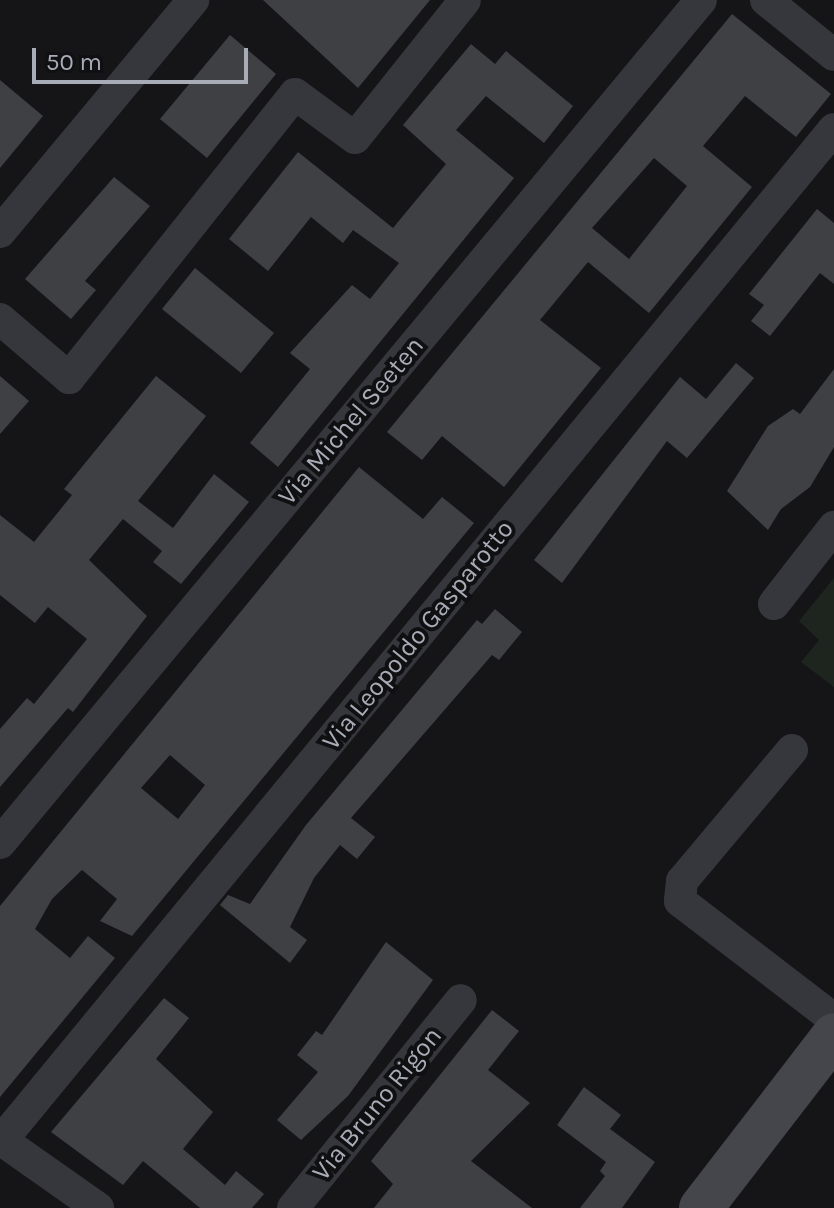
<!DOCTYPE html>
<style>
body{margin:0}
#map{position:relative;width:834px;height:1208px;overflow:hidden;background:#151517;font-family:Karla,sans-serif}
div>[style]{position:absolute}
.green>*{inset:0;background:#1d251e}
.building>*{inset:0;background:#3f4044}
.minor>*{height:32px;margin:-16px;padding:0 16px;transform-origin:16px;border-radius:16px;background:#36373c}
.secondary>*{height:44px;margin:-22px;padding:0 22px;transform-origin:22px;border-radius:22px;background:#44464c}
span{translate:-50% -50%;white-space:nowrap;text-align:center;line-height:1.15;-webkit-text-stroke:8px #101012;paint-order:stroke}
.street-label{font-size:26px;color:#a7acb7}
.scale{position:absolute;left:32px;top:48px;width:216px;height:36px;box-sizing:border-box;border:4px solid #a7acb7;border-top:0;padding-left:10px;font-size:24px;line-height:28px;white-space:nowrap;color:#a7acb7;-webkit-text-stroke:6px #101012;paint-order:stroke}
</style>
<div id="map">
<div class="green">
<i style="clip-path:polygon(834px 578px,834px 687px,801px 662px,819px 640px,799px 621px)"></i>
</div>
<div class="building">
<i style="clip-path:polygon(263px 0,430px 0,358px 88px)"></i>
<i style="clip-path:polygon(evenodd,732px 14px,831px 94px,796px 137px,745px 96px,703px 146px,752px 187px,649px 313px,588px 262px,540px 320px,601px 368px,504px 487px,442px 436px,422px 460px,387px 432px,732px 14px,654px 158px,687px 186px,629px 259px,592px 228px,654px 158px)"></i>
<i style="clip-path:polygon(230px 35px,276px 74px,207px 158px,160px 119px)"></i>
<i style="clip-path:polygon(471px 44px,495px 64px,506px 51px,573px 106px,544px 143px,486px 96px,456px 130px,514px 178px,278px 467px,250px 443px,310px 369px,290px 353px,352px 285px,370px 299px,399px 263px,353px 230px,343px 243px,311px 217px,268px 271px,229px 239px,298px 152px,393px 228px,446px 164px,403px 125px)"></i>
<i style="clip-path:polygon(0 80px,43px 116px,0 168px)"></i>
<i style="clip-path:polygon(114px 177px,150px 206px,85px 281px,96px 290px,71px 319px,25px 279px)"></i>
<i style="clip-path:polygon(817px 209px,834px 223px,834px 284px,820px 273px,770px 336px,751px 321px,764px 305px,749px 294px)"></i>
<i style="clip-path:polygon(195px 268px,274px 333px,241px 373px,162px 309px)"></i>
<i style="clip-path:polygon(736px 363px,754px 378px,687px 458px,667px 441px,562px 583px,534px 560px,680px 377px,706px 399px)"></i>
<i style="clip-path:polygon(834px 369px,834px 447px,810px 487px,781px 509px,768px 530px,727px 491px,768px 426px,793px 409px,800px 414px)"></i>
<i style="clip-path:polygon(0 376px,29px 401px,0 434px)"></i>
<i style="clip-path:polygon(156px 376px,206px 416px,138px 501px,173px 528px,214px 474px,249px 502px,181px 584px,153px 562px,162px 551px,123px 519px,89px 560px,147px 616px,73px 712px,68px 708px,0 787px,0 729px,27px 698px,34px 704px,87px 639px,48px 607px,35px 623px,0 595px,0 515px,34px 542px,72px 495px,64px 489px)"></i>
<i style="clip-path:polygon(evenodd,359px 467px,423px 519px,442px 497px,474px 523px,132px 936px,100px 921px,117px 899px,82px 870px,52px 899px,35px 929px,70px 958px,88px 936px,115px 958px,0 1097px,0 906px,359px 467px,170px 755px,205px 785px,178px 819px,141px 788px,170px 755px)"></i>
<i style="clip-path:polygon(495px 609px,522px 632px,499px 660px,492px 655px,351px 818px,375px 837px,357px 859px,340px 845px,314px 878px,290px 927px,307px 940px,290px 963px,220px 905px,228px 895px,250px 904px,306px 825px,477px 620px,482px 624px)"></i>
<i style="clip-path:polygon(386px 942px,433px 980px,348px 1096px,301px 1140px,277px 1120px,318px 1072px,297px 1055px,316px 1031px,322px 1035px)"></i>
<i style="clip-path:polygon(164px 998px,189px 1018px,156px 1059px,213px 1112px,183px 1149px,225px 1185px,236px 1171px,264px 1194px,252px 1208px,200px 1208px,143px 1161px,123px 1185px,51px 1132px)"></i>
<i style="clip-path:polygon(492px 1010px,519px 1031px,488px 1070px,530px 1103px,471px 1161px,532px 1208px,374px 1208px,393px 1184px,371px 1161px)"></i>
<i style="clip-path:polygon(584px 1087px,621px 1115px,610px 1129px,655px 1162px,622px 1208px,580px 1208px,605px 1176px,600px 1171px,606px 1162px,557px 1125px)"></i>
</div>
<div class="minor">
<i style="left:766px;top:0;width:87px;rotate:39deg"></i>
<i style="left:0;top:232px;width:302px;rotate:-50.2deg"></i>
<i style="left:0;top:319px;width:91px;rotate:40.5deg"></i>
<i style="left:69px;top:378px;width:363px;rotate:-51.5deg"></i>
<i style="left:295px;top:94px;width:74px;rotate:36.3deg"></i>
<i style="left:355px;top:138px;width:176px;rotate:-51.4deg"></i>
<i style="left:774px;top:604px;width:98px;rotate:-52.1deg"></i>
<i style="left:792px;top:750px;width:171px;rotate:130deg"></i>
<i style="left:682px;top:881px;width:20px;rotate:96deg"></i>
<i style="left:680px;top:901px;width:194px;rotate:37.5deg"></i>
<i style="left:0;top:843px;width:1096px;rotate:-50.25deg"></i>
<i style="left:0;top:1139px;width:120px;rotate:35.1deg"></i>
<i style="left:2px;top:1140px;width:1309px;rotate:-50.55deg"></i>
<i style="left:293px;top:1208px;width:267px;rotate:-51.1deg"></i>
</div>
<div class="secondary">
<i style="left:701px;top:1208px;width:218px;rotate:-52.4deg"></i>
</div>
<div class="street-label">
<span style="left:351px;top:421px;rotate:-50deg">Via Michel Seeten</span>
<span style="left:418px;top:635px;rotate:-51deg">Via Leopoldo Gasparotto</span>
<span style="left:377px;top:1104px;rotate:-51deg">Via Bruno Rigon</span>
</div>
<div class="scale">50 m</div>
</div>
